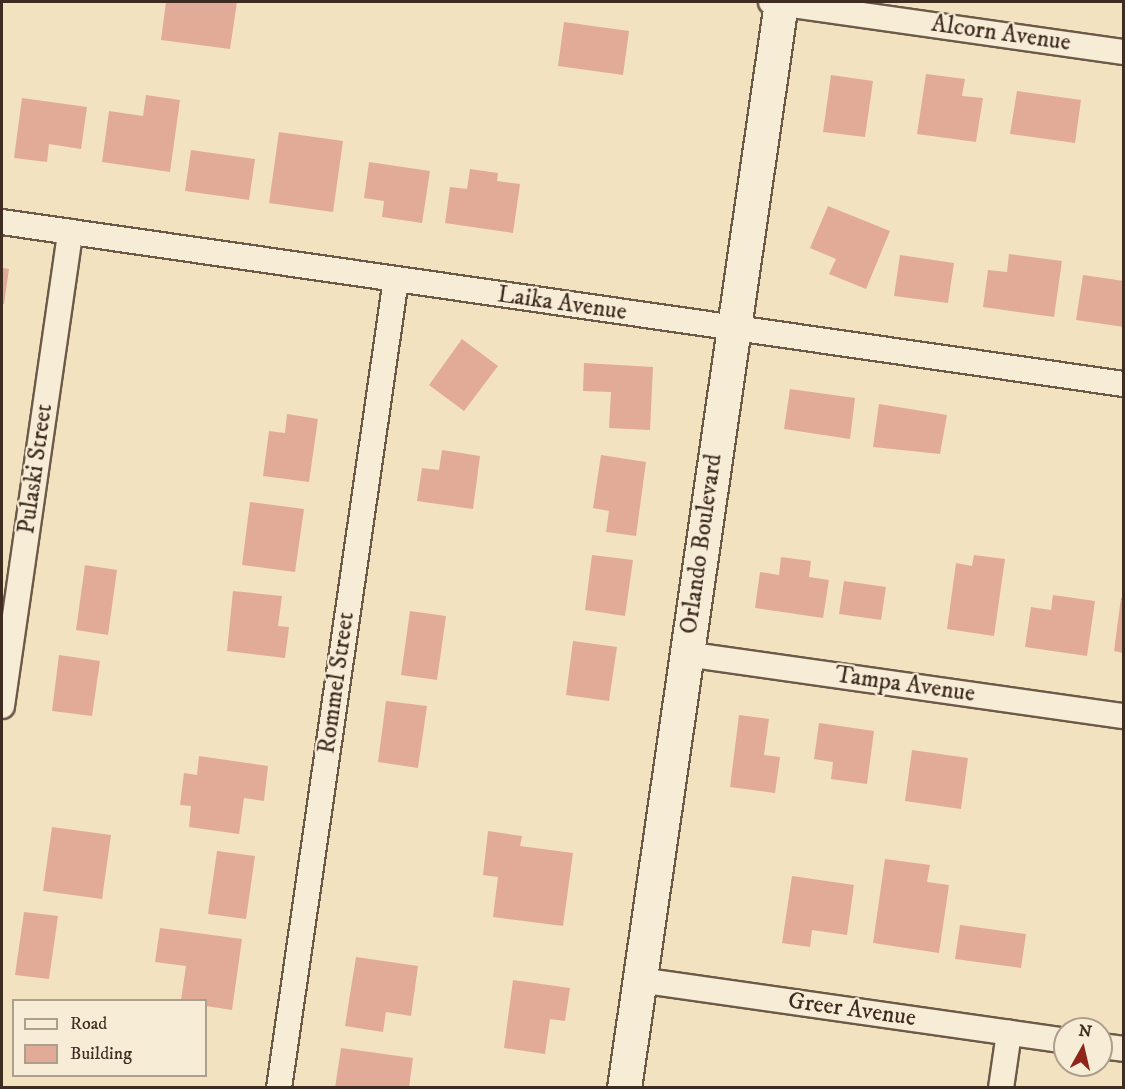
<!DOCTYPE html>
<style>
body{margin:0}
#map{position:relative;width:1125px;height:1089px;overflow:hidden;background:#f3e2c0;font-family:"IM FELL DW Pica",serif}
div>[style]{position:absolute}
.building>*{inset:0;background:#e2ab98}
.roads{filter:drop-shadow(2px 0 #6c5a49) drop-shadow(-2px 0 #6c5a49) drop-shadow(0 2px #6c5a49) drop-shadow(0 -2px #6c5a49)}
.street>*{height:24px;margin:-12px;padding:0 12px;transform-origin:12px;border-radius:12px;background:#f7ecd6}
.secondary>*{height:33px;margin:-16.5px;padding:0 16.5px;transform-origin:16.5px;border-radius:16.5px;background:#f7ecd6}
span{translate:-50% -50%;white-space:nowrap;text-align:center;line-height:1.15;-webkit-text-stroke:4.5px #f7ecd6;paint-order:stroke}
.street-label{font-size:24px;color:#3f2c21}
.frame{position:absolute;inset:0;border:3px solid #3f2c21;pointer-events:none}
.legend{position:absolute;left:12px;top:999px;width:195px;height:78px;box-sizing:border-box;background:#f7ecd6;border:2px solid #ad9f8e;margin:0;padding:8px 10px;list-style:none;font-size:18px;color:#3f2c21}
.legend li{display:flex;align-items:center;gap:12px;height:30px}
.legend b{width:30px;border:2px solid #ad9f8e}
.north{position:absolute;left:1053px;top:1017px;width:60px;height:60px;box-sizing:border-box;background:#f7ecd6;border:2px solid #ad9f8e;border-radius:50%;rotate:8deg;font-size:16px;font-weight:700;line-height:24px;text-align:center;color:#3f2c21}
.north::after{content:'';display:block;margin:auto;width:21px;height:27px;background:#8f2418;clip-path:polygon(50% 0,100% 100%,50% 72%,0 100%)}
</style>
<div id="map">
<div class="building">
<i style="clip-path:polygon(166px 2px,237px 2px,230px 49px,161px 40px)"></i>
<i style="clip-path:polygon(564px 22px,629px 31px,623px 75px,558px 66px)"></i>
<i style="clip-path:polygon(926px 74px,965px 79px,962px 96px,983px 98px,976px 142px,917px 134px)"></i>
<i style="clip-path:polygon(831px 75px,873px 81px,865px 137px,823px 132px)"></i>
<i style="clip-path:polygon(1017px 91px,1081px 100px,1075px 143px,1010px 134px)"></i>
<i style="clip-path:polygon(146px 95px,180px 100px,170px 172px,102px 162px,109px 111px,143px 116px)"></i>
<i style="clip-path:polygon(22px 98px,87px 107px,81px 149px,49px 144px,47px 162px,14px 158px)"></i>
<i style="clip-path:polygon(279px 132px,343px 141px,333px 212px,269px 203px)"></i>
<i style="clip-path:polygon(191px 150px,255px 159px,249px 200px,185px 191px)"></i>
<i style="clip-path:polygon(369px 162px,430px 171px,422px 223px,382px 217px,384px 201px,364px 198px)"></i>
<i style="clip-path:polygon(470px 169px,498px 173px,497px 181px,520px 184px,513px 233px,445px 223px,450px 187px,467px 189px)"></i>
<i style="clip-path:polygon(828px 206px,890px 231px,866px 289px,829px 274px,836px 259px,810px 248px)"></i>
<i style="clip-path:polygon(1009px 254px,1062px 261px,1054px 317px,983px 307px,988px 270px,1007px 272px)"></i>
<i style="clip-path:polygon(900px 255px,954px 263px,948px 303px,894px 296px)"></i>
<i style="clip-path:polygon(2px 268px,9px 269px,4px 304px,2px 304px)"></i>
<i style="clip-path:polygon(1083px 275px,1124px 281px,1124px 327px,1076px 320px)"></i>
<i style="clip-path:polygon(462px 339px,498px 366px,464px 411px,429px 385px)"></i>
<i style="clip-path:polygon(584px 363px,653px 367px,650px 430px,609px 428px,611px 392px,583px 391px)"></i>
<i style="clip-path:polygon(790px 389px,855px 398px,850px 439px,784px 429px)"></i>
<i style="clip-path:polygon(879px 404px,947px 415px,940px 454px,873px 447px)"></i>
<i style="clip-path:polygon(287px 414px,318px 419px,309px 482px,263px 476px,269px 431px,285px 433px)"></i>
<i style="clip-path:polygon(442px 450px,480px 456px,473px 509px,417px 501px,422px 468px,439px 470px)"></i>
<i style="clip-path:polygon(601px 455px,646px 462px,636px 536px,606px 532px,609px 511px,593px 508px)"></i>
<i style="clip-path:polygon(250px 502px,304px 509px,295px 572px,242px 565px)"></i>
<i style="clip-path:polygon(592px 555px,633px 560px,625px 616px,585px 610px)"></i>
<i style="clip-path:polygon(974px 555px,1005px 559px,994px 636px,947px 629px,956px 563px,972px 566px)"></i>
<i style="clip-path:polygon(781px 557px,811px 561px,809px 577px,829px 580px,823px 618px,755px 608px,760px 572px,779px 575px)"></i>
<i style="clip-path:polygon(85px 565px,117px 570px,108px 635px,76px 630px)"></i>
<i style="clip-path:polygon(844px 581px,886px 587px,881px 620px,839px 614px)"></i>
<i style="clip-path:polygon(233px 591px,282px 596px,278px 626px,289px 627px,285px 658px,227px 651px)"></i>
<i style="clip-path:polygon(1053px 595px,1095px 601px,1087px 656px,1025px 647px,1031px 607px,1051px 610px)"></i>
<i style="clip-path:polygon(1121px 598px,1124px 598px,1124px 653px,1114px 651px)"></i>
<i style="clip-path:polygon(410px 611px,446px 616px,437px 680px,401px 675px)"></i>
<i style="clip-path:polygon(573px 641px,617px 647px,609px 701px,566px 695px)"></i>
<i style="clip-path:polygon(59px 655px,100px 661px,92px 716px,52px 711px)"></i>
<i style="clip-path:polygon(386px 701px,427px 706px,418px 768px,378px 762px)"></i>
<i style="clip-path:polygon(739px 715px,769px 719px,764px 755px,780px 757px,775px 793px,730px 787px)"></i>
<i style="clip-path:polygon(819px 723px,874px 731px,867px 784px,831px 779px,833px 762px,814px 759px)"></i>
<i style="clip-path:polygon(912px 750px,968px 758px,961px 809px,905px 801px)"></i>
<i style="clip-path:polygon(199px 756px,268px 766px,264px 801px,244px 798px,239px 834px,189px 827px,191px 806px,180px 805px,184px 773px,197px 775px)"></i>
<i style="clip-path:polygon(52px 827px,111px 835px,102px 899px,43px 891px)"></i>
<i style="clip-path:polygon(488px 831px,522px 836px,520px 846px,573px 853px,563px 926px,493px 917px,498px 877px,483px 875px)"></i>
<i style="clip-path:polygon(217px 851px,255px 856px,246px 919px,208px 914px)"></i>
<i style="clip-path:polygon(885px 859px,930px 865px,927px 882px,949px 885px,939px 953px,873px 943px)"></i>
<i style="clip-path:polygon(792px 876px,854px 885px,847px 935px,812px 930px,810px 947px,782px 943px)"></i>
<i style="clip-path:polygon(24px 912px,58px 916px,49px 979px,15px 975px)"></i>
<i style="clip-path:polygon(960px 925px,1026px 934px,1021px 968px,955px 959px)"></i>
<i style="clip-path:polygon(160px 928px,242px 939px,232px 1010px,206px 1006px,206px 1000px,181px 1000px,186px 966px,155px 962px)"></i>
<i style="clip-path:polygon(356px 957px,418px 966px,411px 1016px,386px 1012px,383px 1032px,345px 1026px)"></i>
<i style="clip-path:polygon(513px 980px,570px 988px,565px 1021px,550px 1019px,545px 1054px,504px 1048px)"></i>
<i style="clip-path:polygon(341px 1048px,413px 1058px,409px 1088px,335px 1088px)"></i>
</div>
<div class="roads">
<div class="street">
<i style="left:771px;top:2px;width:357px;rotate:8.1deg"></i>
<i style="left:2px;top:222px;width:1134px;rotate:8.22deg"></i>
<i style="left:686px;top:654px;width:442px;rotate:8.1deg"></i>
<i style="left:2px;top:706px;width:479px;rotate:-81.8deg"></i>
<i style="left:639px;top:980px;width:430px;rotate:8.1deg"></i>
<i style="left:1101px;top:1046px;width:23px;rotate:7deg"></i>
<i style="left:279px;top:1088px;width:817px;rotate:-81.77deg"></i>
<i style="left:1001px;top:1088px;width:56px;rotate:-81.7deg"></i>
</div>
<div class="secondary">
<i style="left:624px;top:1088px;width:1097px;rotate:-81.77deg"></i>
</div>
</div>
<div class="street-label">
<span style="left:1001px;top:34px;rotate:8deg">Alcorn Avenue</span>
<span style="left:562px;top:304px;rotate:8deg">Laika Avenue</span>
<span style="left:36px;top:469px;rotate:-82deg">Pulaski Street</span>
<span style="left:702px;top:544px;rotate:-82deg">Orlando Boulevard</span>
<span style="left:337px;top:683px;rotate:-82deg">Rommel Street</span>
<span style="left:905px;top:685px;rotate:8deg">Tampa Avenue</span>
<span style="left:852px;top:1010px;rotate:8deg">Greer Avenue</span>
</div>
<div class="frame"></div>
<ul class="legend">
<li><b style="height:8px;background:#f7ecd6"></b>Road</li>
<li><b style="height:16px;background:#e2ab98"></b>Building</li>
</ul>
<div class="north">N</div>
</div>
